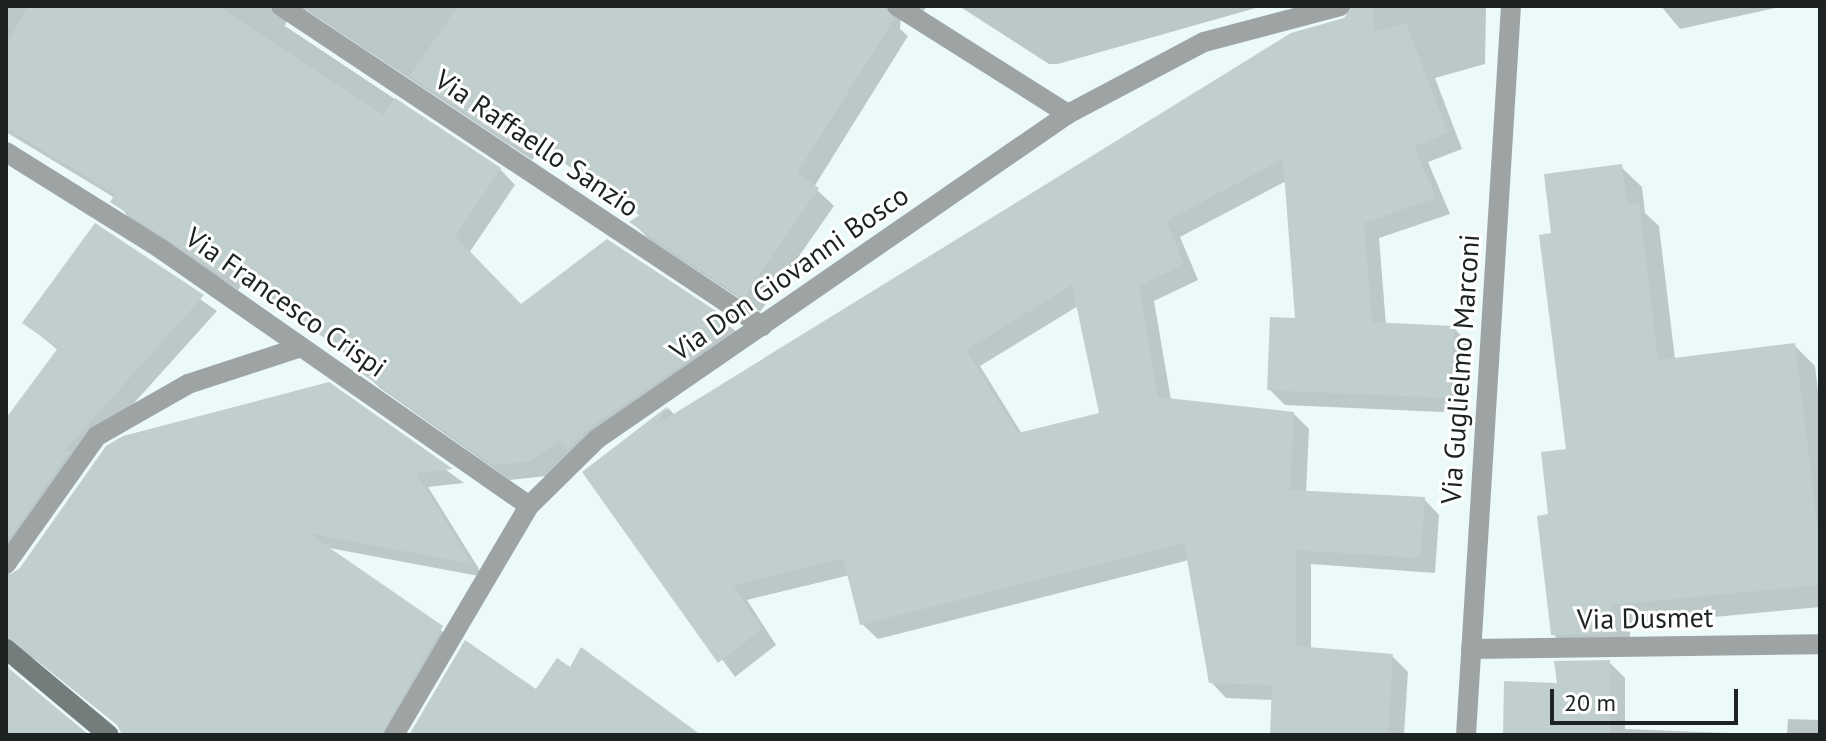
<!DOCTYPE html>
<style>
body{margin:0}
#map{position:relative;width:1826px;height:741px;overflow:hidden;background:#ebfaf9;font-family:"PT Sans",sans-serif}
div>[style]{position:absolute}
.shadow>*{inset:0;background:#0003}
.building>*{inset:0;background:#c0cfce}
.street>*{height:20px;margin:-10px;padding:0 10px;transform-origin:10px;border-radius:10px;background:#9ea4a4}
.secondary>*{height:20px;margin:-10px;padding:0 10px;transform-origin:10px;border-radius:10px;background:#737d7c}
span{translate:-50% -50%;white-space:nowrap;text-align:center;line-height:1.15;-webkit-text-stroke:6px #fff;paint-order:stroke}
.street-label{font-size:28px;color:#1d2323}
.frame{position:absolute;inset:0;border:8px solid #1d2323;pointer-events:none}
.scale{position:absolute;left:1550px;top:689px;width:188px;height:36px;box-sizing:border-box;border:4px solid #1d2323;border-top:0;padding-left:10px;font-size:24px;line-height:28px;white-space:nowrap;color:#1d2323;-webkit-text-stroke:6px #fff;paint-order:stroke}
</style>
<div id="map">
<div class="shadow">
<i style="clip-path:polygon(6px 6px,927px 6px,923px 12px,901px 15px,900px 29px,908px 36px,814px 187px,834px 206px,760px 312px,648px 238px,632px 222px,641px 216px,541px 147px,532px 160px,306px 10px,290px 10px,285px 26px,500px 169px,515px 185px,469px 253px,521px 307px,608px 241px,743px 336px,547px 476px,510px 480px,380px 388px,365px 374px,371px 373px,247px 280px,238px 290px,128px 217px,115px 198px,6px 132px)"></i>
<i style="clip-path:polygon(959px 6px,1263px 6px,1058px 64px,1049px 64px)"></i>
<i style="clip-path:polygon(evenodd,1351px 6px,1486px 6px,1485px 64px,1435px 78px,1462px 149px,1428px 162px,1450px 214px,1379px 238px,1386px 325px,1454px 328px,1469px 344px,1465px 413px,1285px 405px,1269px 389px,1297px 320px,1286px 181px,1180px 237px,1198px 280px,1154px 301px,1171px 400px,1293px 413px,1309px 429px,1306px 493px,1424px 499px,1439px 515px,1435px 573px,1311px 564px,1311px 650px,1392px 656px,1408px 672px,1404px 735px,1272px 735px,1273px 700px,1226px 698px,1211px 682px,1189px 560px,878px 639px,862px 624px,850px 575px,747px 600px,776px 645px,735px 677px,585px 472px,668px 408px,675px 415px,1350px 17px,1351px 6px,1078px 306px,1101px 415px,1022px 434px,980px 366px,1078px 306px)"></i>
<i style="clip-path:polygon(1661px 6px,1784px 6px,1680px 29px)"></i>
<i style="clip-path:polygon(1621px 167px,1642px 187px,1645px 213px,1659px 226px,1675px 359px,1794px 345px,1815px 366px,1820px 407px,1820px 607px,1630px 625px,1630px 654px,1574px 655px,1553px 634px,1550px 516px,1568px 451px,1553px 235px)"></i>
<i style="clip-path:polygon(95px 226px,217px 311px,81px 462px,9px 575px,328px 384px,464px 483px,428px 487px,484px 577px,324px 547px,456px 641px,401px 735px,180px 735px,17px 650px,7px 661px,10px 672px,85px 735px,6px 735px,6px 421px,59px 351px,25px 323px)"></i>
<i style="clip-path:polygon(1609px 662px,1625px 678px,1625px 729px,1779px 735px,1505px 735px,1559px 685px)"></i>
<i style="clip-path:polygon(1788px 719px,1820px 720px,1820px 735px,1787px 735px)"></i>
</div>
<div class="building">
<i style="clip-path:polygon(28px 6px,218px 6px,383px 115px,395px 98px,501px 168px,455px 236px,521px 304px,607px 239px,728px 319px,711px 345px,589px 428px,567px 450px,560px 440px,531px 461px,493px 465px,361px 373px,371px 371px,230px 266px,222px 276px,110px 202px,115px 194px,6px 128px,6px 45px)"></i>
<i style="clip-path:polygon(458px 6px,884px 6px,894px 19px,797px 173px,819px 188px,743px 298px,629px 222px,641px 214px,524px 133px,515px 146px,410px 76px)"></i>
<i style="clip-path:polygon(evenodd,1353px 6px,1372px 6px,1375px 32px,1406px 23px,1448px 133px,1414px 147px,1436px 198px,1364px 223px,1372px 322px,1454px 326px,1450px 398px,1267px 390px,1270px 317px,1295px 318px,1283px 159px,1166px 221px,1184px 264px,1139px 286px,1158px 397px,1294px 412px,1290px 490px,1425px 497px,1420px 558px,1296px 550px,1296px 646px,1393px 654px,1388px 735px,1270px 735px,1272px 685px,1209px 683px,1184px 543px,860px 625px,843px 558px,733px 585px,762px 629px,718px 663px,582px 472px,668px 406px,654px 426px,1291px 33px,1344px 18px,1353px 6px,1072px 285px,1099px 413px,1018px 433px,966px 350px,1072px 285px)"></i>
<i style="clip-path:polygon(1622px 164px,1627px 204px,1639px 203px,1658px 360px,1795px 343px,1820px 546px,1820px 585px,1610px 605px,1610px 634px,1551px 635px,1537px 516px,1548px 514px,1541px 452px,1566px 449px,1539px 235px,1551px 233px,1544px 174px)"></i>
<i style="clip-path:polygon(95px 223px,204px 295px,63px 452px,71px 450px,6px 542px,6px 418px,58px 348px,22px 323px)"></i>
<i style="clip-path:polygon(329px 382px,453px 469px,416px 473px,472px 564px,308px 533px,443px 626px,381px 735px,122px 735px,117px 725px,6px 636px,6px 577px,17px 572px,106px 446px,123px 436px)"></i>
<i style="clip-path:polygon(465px 640px,536px 689px,557px 658px,570px 667px,581px 647px,701px 735px,409px 735px)"></i>
<i style="clip-path:polygon(1610px 660px,1610px 735px,1503px 735px,1504px 681px,1557px 683px,1554px 661px)"></i>
<i style="clip-path:polygon(6px 666px,89px 735px,6px 735px)"></i>
</div>
<div class="street">
<i style="left:281px;top:6px;width:578px;rotate:33.64deg"></i>
<i style="left:897px;top:6px;width:202px;rotate:32.3deg"></i>
<i style="left:6px;top:152px;width:183px;rotate:32deg"></i>
<i style="left:161px;top:249px;width:449px;rotate:34.9deg"></i>
<i style="left:6px;top:564px;width:157px;rotate:-54.6deg"></i>
<i style="left:97px;top:436px;width:105px;rotate:-29.7deg"></i>
<i style="left:188px;top:384px;width:119px;rotate:-18.1deg"></i>
<i style="left:1471px;top:649px;width:349px;rotate:-0.8deg"></i>
<i style="left:394px;top:735px;width:266px;rotate:-59.5deg"></i>
<i style="left:529px;top:506px;width:95px;rotate:-44.6deg"></i>
<i style="left:597px;top:439px;width:572px;rotate:-34.61deg"></i>
<i style="left:1068px;top:114px;width:154px;rotate:-27.9deg"></i>
<i style="left:1204px;top:42px;width:141px;rotate:-14.8deg"></i>
<i style="left:1466px;top:735px;width:730px;rotate:-86.47deg"></i>
</div>
<div class="secondary">
<i style="left:6px;top:649px;width:134px;rotate:39.9deg"></i>
</div>
<div class="street-label">
<span style="left:537px;top:143px;rotate:34deg">Via Raffaello Sanzio</span>
<span style="left:789px;top:273px;rotate:-35deg">Via Don Giovanni Bosco</span>
<span style="left:286px;top:302px;rotate:35deg">Via Francesco Crispi</span>
<span style="left:1460px;top:369px;rotate:-86deg">Via Guglielmo Marconi</span>
<span style="left:1645px;top:618px;rotate:-1deg">Via Dusmet</span>
</div>
<div class="frame"></div>
<div class="scale">20 m</div>
</div>
